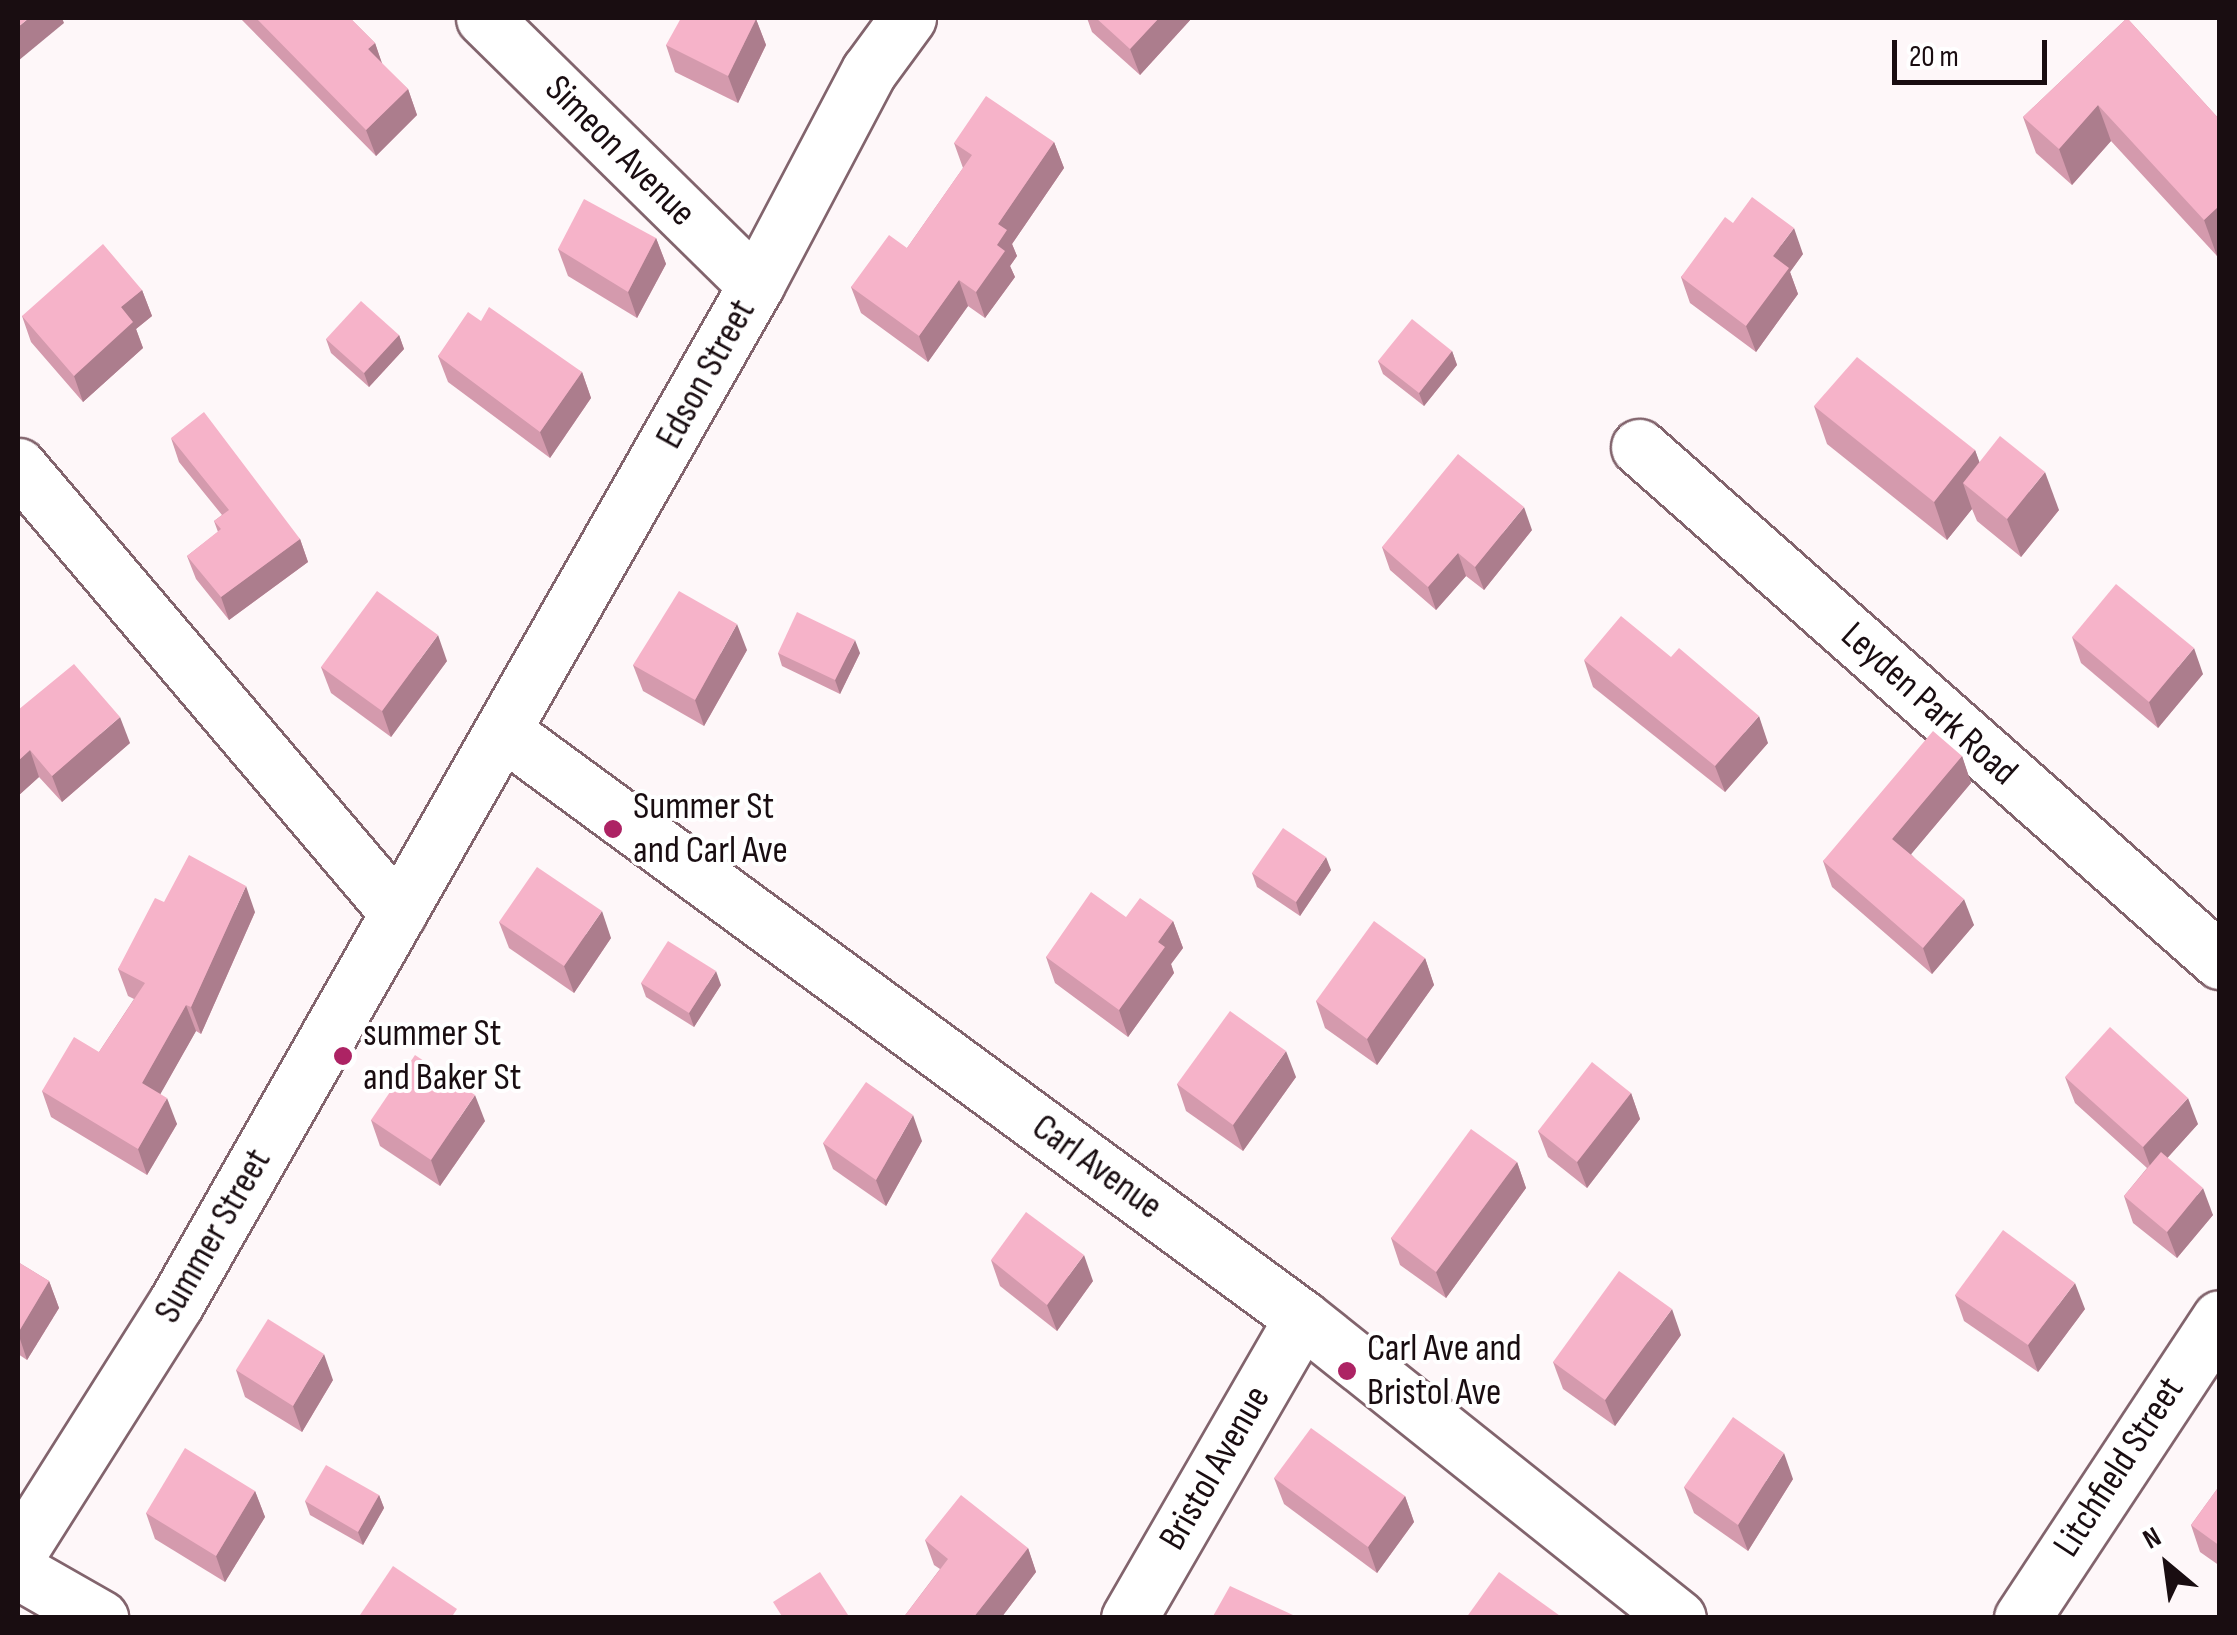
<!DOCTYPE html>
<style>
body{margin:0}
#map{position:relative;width:2237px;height:1635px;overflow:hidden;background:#fef7f9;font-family:"Sofia Sans Condensed",sans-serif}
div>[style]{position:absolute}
.roads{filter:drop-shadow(2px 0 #82646d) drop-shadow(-2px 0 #82646d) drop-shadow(0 2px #82646d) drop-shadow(0 -2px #82646d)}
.minor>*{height:55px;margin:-27.5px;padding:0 27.5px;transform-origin:27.5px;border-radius:27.5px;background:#fff}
.wall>*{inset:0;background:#d49aad}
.shaded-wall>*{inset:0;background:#ac7d8d}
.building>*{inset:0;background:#f6b3c9}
.dots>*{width:28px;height:28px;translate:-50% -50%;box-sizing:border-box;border:5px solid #fff;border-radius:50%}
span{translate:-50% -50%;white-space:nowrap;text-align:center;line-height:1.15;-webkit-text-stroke:8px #fff;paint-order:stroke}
.street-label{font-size:38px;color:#190d11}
.poi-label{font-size:38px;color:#190d11}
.left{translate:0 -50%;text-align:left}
.frame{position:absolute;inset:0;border:20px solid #190d11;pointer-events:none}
.north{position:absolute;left:2117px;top:1515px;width:100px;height:100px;-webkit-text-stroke:8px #fff;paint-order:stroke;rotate:331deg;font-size:28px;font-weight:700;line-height:40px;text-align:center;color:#190d11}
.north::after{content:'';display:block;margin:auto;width:35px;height:45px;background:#190d11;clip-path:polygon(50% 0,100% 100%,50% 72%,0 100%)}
.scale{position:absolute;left:1892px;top:40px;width:155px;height:45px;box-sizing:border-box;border:5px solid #190d11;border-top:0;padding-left:12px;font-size:30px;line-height:35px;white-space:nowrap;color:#190d11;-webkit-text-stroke:8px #fff;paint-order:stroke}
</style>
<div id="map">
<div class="roads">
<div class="minor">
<i style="left:484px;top:18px;width:381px;rotate:44.5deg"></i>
<i style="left:1639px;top:447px;width:776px;rotate:41.5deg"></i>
<i style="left:18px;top:466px;width:587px;rotate:49.63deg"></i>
<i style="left:504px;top:732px;width:990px;rotate:36.29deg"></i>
<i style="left:1302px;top:1318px;width:481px;rotate:38.6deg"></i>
<i style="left:18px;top:1553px;width:296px;rotate:-57.7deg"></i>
<i style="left:176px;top:1303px;width:1172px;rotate:-60.33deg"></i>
<i style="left:756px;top:285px;width:242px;rotate:-62.2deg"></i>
<i style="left:869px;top:71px;width:66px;rotate:-53.7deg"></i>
<i style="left:18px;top:1571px;width:95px;rotate:29.8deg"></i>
<i style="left:1129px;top:1618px;width:346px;rotate:-60deg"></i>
<i style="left:2022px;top:1618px;width:359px;rotate:-56.6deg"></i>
</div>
</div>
<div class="wall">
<i style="clip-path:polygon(240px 18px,350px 18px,375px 43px,382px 64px,408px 89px,417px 115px,376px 156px)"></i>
<i style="clip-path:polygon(1087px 18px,1192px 18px,1140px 75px,1092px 32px)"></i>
<i style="clip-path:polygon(2127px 18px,2220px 120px,2217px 256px,2111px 141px,2072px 185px,2036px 153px,2023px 117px)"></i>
<i style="clip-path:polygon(756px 19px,766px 45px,738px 103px,675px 72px,666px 45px)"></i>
<i style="clip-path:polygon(1054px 142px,1064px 168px,1012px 244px,1017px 256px,1010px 266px,1015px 277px,985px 318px,968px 306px,928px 362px,861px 313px,851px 287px,907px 248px,963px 168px,954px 143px)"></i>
<i style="clip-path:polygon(1733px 223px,1803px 254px,1790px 272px,1798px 294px,1756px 352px,1690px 303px,1681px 277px)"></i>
<i style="clip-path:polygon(656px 238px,666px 264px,637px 318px,568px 276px,558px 249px)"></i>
<i style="clip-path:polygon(142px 290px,152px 316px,136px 329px,143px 348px,83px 402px,31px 342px,22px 316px)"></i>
<i style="clip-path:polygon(481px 321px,582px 372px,591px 398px,550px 458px,448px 382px,438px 356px)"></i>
<i style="clip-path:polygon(399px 335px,404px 349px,369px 387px,331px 353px,326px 339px)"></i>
<i style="clip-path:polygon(1452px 351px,1457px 365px,1424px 406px,1383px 374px,1378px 361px)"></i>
<i style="clip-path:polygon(1814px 406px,1975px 450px,1979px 462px,2059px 510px,2021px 557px,1977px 521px,1972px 509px,1947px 540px,1827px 444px)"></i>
<i style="clip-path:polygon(171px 438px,300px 539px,308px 562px,229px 620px,196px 579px,187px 556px,218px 532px,214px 521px,222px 515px,179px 462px)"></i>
<i style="clip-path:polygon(1532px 530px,1484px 590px,1466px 576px,1436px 610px,1390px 570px,1382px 547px)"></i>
<i style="clip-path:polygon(2072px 637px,2203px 674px,2158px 728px,2081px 663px)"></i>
<i style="clip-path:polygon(747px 650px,704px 726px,643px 691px,633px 665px)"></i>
<i style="clip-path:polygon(778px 653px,860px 653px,840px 694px,782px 666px)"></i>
<i style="clip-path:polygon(1584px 660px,1768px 743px,1725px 792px,1593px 687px)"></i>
<i style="clip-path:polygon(447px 661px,391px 737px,331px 693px,321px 667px)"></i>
<i style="clip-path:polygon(18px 710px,130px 743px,62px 802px,39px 777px,18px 796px)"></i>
<i style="clip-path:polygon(1962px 756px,1971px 783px,1911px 854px,1974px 925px,1932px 974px,1832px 887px,1823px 861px)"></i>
<i style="clip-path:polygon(1331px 870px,1300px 916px,1257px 887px,1252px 873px)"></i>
<i style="clip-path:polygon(164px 902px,255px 912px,201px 1034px,196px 1031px,160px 1094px,177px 1124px,147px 1175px,51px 1117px,42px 1091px,99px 1052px,134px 999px,128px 996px,118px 969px)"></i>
<i style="clip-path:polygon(1126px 917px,1173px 921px,1183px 948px,1171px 964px,1174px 973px,1128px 1037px,1055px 983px,1046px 957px)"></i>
<i style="clip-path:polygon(499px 922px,611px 938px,574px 993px,509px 948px)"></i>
<i style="clip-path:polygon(1425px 958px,1434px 985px,1377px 1065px,1325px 1028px,1316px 1001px)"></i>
<i style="clip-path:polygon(641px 983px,721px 985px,694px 1027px,646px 997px)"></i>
<i style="clip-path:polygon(1296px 1077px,1243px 1151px,1186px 1111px,1177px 1084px)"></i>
<i style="clip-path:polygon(2065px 1077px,2198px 1124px,2167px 1158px,2213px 1215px,2177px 1258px,2133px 1223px,2124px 1196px,2147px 1168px,2075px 1103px)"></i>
<i style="clip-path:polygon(1631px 1093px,1640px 1119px,1587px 1188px,1548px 1157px,1538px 1131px)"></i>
<i style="clip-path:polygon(371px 1120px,485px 1121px,440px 1186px,380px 1146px)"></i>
<i style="clip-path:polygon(922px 1141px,886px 1206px,833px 1169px,823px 1143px)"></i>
<i style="clip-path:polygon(1517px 1162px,1526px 1188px,1446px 1298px,1400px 1265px,1391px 1238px)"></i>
<i style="clip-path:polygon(991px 1260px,1093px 1281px,1057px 1331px,1000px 1286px)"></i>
<i style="clip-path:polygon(18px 1262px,49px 1281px,59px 1308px,27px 1360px,18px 1354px)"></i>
<i style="clip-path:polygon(1955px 1295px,2085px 1309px,2038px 1372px,1964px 1321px)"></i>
<i style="clip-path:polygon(1681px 1335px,1615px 1426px,1563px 1389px,1553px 1362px)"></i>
<i style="clip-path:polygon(236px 1370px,333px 1380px,302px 1432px,245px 1397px)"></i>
<i style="clip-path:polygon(1274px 1478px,1405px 1496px,1414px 1522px,1377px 1573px,1284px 1504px)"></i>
<i style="clip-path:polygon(1793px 1479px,1748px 1551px,1694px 1513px,1684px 1487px)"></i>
<i style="clip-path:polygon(2220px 1485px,2220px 1566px,2200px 1552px,2191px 1525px)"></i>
<i style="clip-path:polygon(255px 1491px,265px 1517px,225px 1582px,155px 1539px,146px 1513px)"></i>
<i style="clip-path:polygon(379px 1495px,384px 1508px,363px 1545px,310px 1515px,305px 1501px)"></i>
<i style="clip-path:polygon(925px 1540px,1028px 1548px,1036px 1572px,1001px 1618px,903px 1618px,940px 1569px,934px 1565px)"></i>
</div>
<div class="shaded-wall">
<i style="clip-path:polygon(29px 18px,62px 18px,64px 23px,18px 61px,18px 27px)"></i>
<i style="clip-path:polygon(1159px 18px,1192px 18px,1140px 75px,1130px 49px)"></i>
<i style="clip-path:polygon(756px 19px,766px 45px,738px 103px,728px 76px)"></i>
<i style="clip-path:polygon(375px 43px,384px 69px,368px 49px)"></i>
<i style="clip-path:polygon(408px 89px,417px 115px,376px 156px,366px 130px)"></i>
<i style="clip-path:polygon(2098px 105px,2111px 141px,2072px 185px,2059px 149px)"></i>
<i style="clip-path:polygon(1054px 142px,1064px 168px,1012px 244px,1017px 256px,1010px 266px,1015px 277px,985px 318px,976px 292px,997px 245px,998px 224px)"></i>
<i style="clip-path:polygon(2220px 205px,2220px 253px,2217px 256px,2204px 220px)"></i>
<i style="clip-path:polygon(1794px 228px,1803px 254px,1790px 272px,1798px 294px,1756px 352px,1746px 326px,1773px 256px)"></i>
<i style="clip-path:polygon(656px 238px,666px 264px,637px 318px,628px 292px)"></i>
<i style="clip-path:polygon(959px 280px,968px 306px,928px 362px,919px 336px)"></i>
<i style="clip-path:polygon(142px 290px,152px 316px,136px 329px,143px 348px,83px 402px,74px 376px,121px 307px)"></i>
<i style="clip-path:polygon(399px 335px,404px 349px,369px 387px,364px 373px)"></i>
<i style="clip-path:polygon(1452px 351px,1457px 365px,1424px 406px,1419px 393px)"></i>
<i style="clip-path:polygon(582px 372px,591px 398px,550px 458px,540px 432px)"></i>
<i style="clip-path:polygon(1975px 450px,1989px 488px,1963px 483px,1972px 509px,1947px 540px,1934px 502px)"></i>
<i style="clip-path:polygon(2045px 472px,2059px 510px,2021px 557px,2007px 519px)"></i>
<i style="clip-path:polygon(1524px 507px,1532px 530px,1484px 590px,1475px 567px)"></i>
<i style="clip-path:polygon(300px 539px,308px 562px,229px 620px,221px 597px)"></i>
<i style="clip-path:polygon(1458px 553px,1466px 576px,1436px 610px,1428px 587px)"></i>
<i style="clip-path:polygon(737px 624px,747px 650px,704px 726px,695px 700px)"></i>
<i style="clip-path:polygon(438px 635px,447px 661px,391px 737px,382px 711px)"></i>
<i style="clip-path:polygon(855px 640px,860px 653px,840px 694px,835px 680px)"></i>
<i style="clip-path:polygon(2194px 648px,2203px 674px,2158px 728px,2149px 702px)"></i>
<i style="clip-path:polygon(1759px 716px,1768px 743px,1725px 792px,1715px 766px)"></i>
<i style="clip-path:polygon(120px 717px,130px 743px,62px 802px,52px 776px)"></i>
<i style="clip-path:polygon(30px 750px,39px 777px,18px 796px,18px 761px)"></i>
<i style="clip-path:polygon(1962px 756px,1971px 783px,1902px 865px,1892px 839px)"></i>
<i style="clip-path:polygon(1326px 857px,1331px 870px,1300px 916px,1296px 902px)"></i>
<i style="clip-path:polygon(246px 886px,255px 912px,201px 1034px,191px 1007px)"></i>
<i style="clip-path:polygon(1964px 899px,1974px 925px,1932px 974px,1923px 948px)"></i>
<i style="clip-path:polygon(602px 911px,611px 938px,574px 993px,564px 966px)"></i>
<i style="clip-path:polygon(1173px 921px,1183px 948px,1171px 964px,1174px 973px,1128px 1037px,1119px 1010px,1158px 942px)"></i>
<i style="clip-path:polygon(1425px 958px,1434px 985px,1377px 1065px,1367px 1039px)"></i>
<i style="clip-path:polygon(716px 971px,721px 985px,694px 1027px,689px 1013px)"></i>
<i style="clip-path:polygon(186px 1005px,196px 1031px,152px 1109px,142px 1083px)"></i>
<i style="clip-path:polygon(1286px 1051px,1296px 1077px,1243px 1151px,1233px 1125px)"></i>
<i style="clip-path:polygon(1631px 1093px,1640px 1119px,1587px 1188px,1577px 1162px)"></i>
<i style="clip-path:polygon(475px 1095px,485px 1121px,440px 1186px,431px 1160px)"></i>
<i style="clip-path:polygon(167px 1098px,177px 1124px,147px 1175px,138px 1149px)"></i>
<i style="clip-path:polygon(2188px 1098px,2198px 1124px,2153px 1174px,2143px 1147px)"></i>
<i style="clip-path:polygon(913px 1115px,922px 1141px,886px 1206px,876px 1180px)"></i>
<i style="clip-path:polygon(1517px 1162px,1526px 1188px,1446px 1298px,1436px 1272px)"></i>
<i style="clip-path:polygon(2203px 1188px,2213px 1215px,2177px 1258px,2167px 1232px)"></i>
<i style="clip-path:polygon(1084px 1255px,1093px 1281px,1057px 1331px,1047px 1305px)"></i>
<i style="clip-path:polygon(49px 1281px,59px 1308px,27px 1360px,18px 1333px)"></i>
<i style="clip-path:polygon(2075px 1283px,2085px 1309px,2038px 1372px,2028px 1345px)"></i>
<i style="clip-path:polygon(1672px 1309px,1681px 1335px,1615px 1426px,1605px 1400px)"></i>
<i style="clip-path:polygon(324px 1354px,333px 1380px,302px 1432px,293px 1406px)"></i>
<i style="clip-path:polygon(1784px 1453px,1793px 1479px,1748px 1551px,1738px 1525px)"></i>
<i style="clip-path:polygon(255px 1491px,265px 1517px,225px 1582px,216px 1556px)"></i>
<i style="clip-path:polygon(379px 1495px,384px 1508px,363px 1545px,358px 1532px)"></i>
<i style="clip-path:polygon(1405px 1496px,1414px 1522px,1377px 1573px,1368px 1547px)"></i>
<i style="clip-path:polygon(1028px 1548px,1036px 1572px,1001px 1618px,973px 1618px)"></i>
</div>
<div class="building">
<i style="clip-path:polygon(18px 18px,29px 18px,18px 27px)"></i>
<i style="clip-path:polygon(256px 18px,350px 18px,375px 43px,368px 49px,408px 89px,366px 130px)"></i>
<i style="clip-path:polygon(681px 18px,756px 19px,728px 76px,666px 45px)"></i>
<i style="clip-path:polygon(1096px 18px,1159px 18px,1130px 49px)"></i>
<i style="clip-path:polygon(2127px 18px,2220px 120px,2220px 205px,2204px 220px,2098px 105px,2059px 149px,2023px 117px)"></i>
<i style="clip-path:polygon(986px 96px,1054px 142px,998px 224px,1007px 230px,997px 245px,1005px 251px,976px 292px,959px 280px,919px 336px,851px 287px,889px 235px,907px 248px,972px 155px,954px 143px)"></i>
<i style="clip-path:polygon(1752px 197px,1794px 228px,1773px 256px,1789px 268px,1746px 326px,1681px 277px,1725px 217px,1733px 223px)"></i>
<i style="clip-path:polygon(584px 199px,656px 238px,628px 292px,558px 249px)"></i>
<i style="clip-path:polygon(103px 244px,142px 290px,121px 307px,133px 322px,74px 376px,22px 316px)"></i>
<i style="clip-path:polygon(361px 301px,399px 335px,364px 373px,326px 339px)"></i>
<i style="clip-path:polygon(489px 307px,582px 372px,540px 432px,438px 356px,468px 312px,481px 321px)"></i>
<i style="clip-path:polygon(1412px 319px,1452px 351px,1419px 393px,1378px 361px)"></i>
<i style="clip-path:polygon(1857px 357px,1975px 450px,1934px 502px,1814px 406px)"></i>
<i style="clip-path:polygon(204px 412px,300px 539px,221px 597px,187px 556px,221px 529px,214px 521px,229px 510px,171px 438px)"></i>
<i style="clip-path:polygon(2000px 436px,2045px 472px,2007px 519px,1963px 483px)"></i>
<i style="clip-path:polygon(1458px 454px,1524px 507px,1475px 567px,1458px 553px,1428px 587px,1382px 547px)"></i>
<i style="clip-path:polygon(2116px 584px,2194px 648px,2149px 702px,2072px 637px)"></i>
<i style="clip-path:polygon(377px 591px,438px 635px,382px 711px,321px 667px)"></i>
<i style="clip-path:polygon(679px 591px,737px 624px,695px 700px,633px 665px)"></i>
<i style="clip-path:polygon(797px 612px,855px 640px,835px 680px,778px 653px)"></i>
<i style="clip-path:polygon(1621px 616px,1671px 657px,1679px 648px,1759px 716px,1715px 766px,1584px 660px)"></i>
<i style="clip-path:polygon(74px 664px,120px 717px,52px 776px,30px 750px,18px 761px,18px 710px)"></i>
<i style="clip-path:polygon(1933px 731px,1962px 756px,1892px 839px,1964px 899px,1923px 948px,1823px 861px)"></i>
<i style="clip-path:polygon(1283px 828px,1326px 857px,1296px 902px,1252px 873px)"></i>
<i style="clip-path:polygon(189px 855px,246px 886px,191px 1007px,186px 1005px,142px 1083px,167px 1098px,138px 1149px,42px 1091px,74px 1037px,99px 1052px,145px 983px,118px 969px,155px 898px,164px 902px)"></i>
<i style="clip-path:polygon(537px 867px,602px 911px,564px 966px,499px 922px)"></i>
<i style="clip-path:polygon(1091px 892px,1126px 917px,1140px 898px,1173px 921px,1158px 942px,1165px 947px,1119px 1010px,1046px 957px)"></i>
<i style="clip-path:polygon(1374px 921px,1425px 958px,1367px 1039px,1316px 1001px)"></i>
<i style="clip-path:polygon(668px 941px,716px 971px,689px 1013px,641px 983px)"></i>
<i style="clip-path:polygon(1230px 1011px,1286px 1051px,1233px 1125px,1177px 1084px)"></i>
<i style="clip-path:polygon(2110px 1027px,2188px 1098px,2143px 1147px,2065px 1077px)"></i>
<i style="clip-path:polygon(415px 1055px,475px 1095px,431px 1160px,371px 1120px)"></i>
<i style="clip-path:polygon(1592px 1062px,1631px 1093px,1577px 1162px,1538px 1131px)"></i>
<i style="clip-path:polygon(866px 1082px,913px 1115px,876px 1180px,823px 1143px)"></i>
<i style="clip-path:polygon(1471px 1129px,1517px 1162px,1436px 1272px,1391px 1238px)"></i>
<i style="clip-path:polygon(2161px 1152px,2203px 1188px,2167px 1232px,2124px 1196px)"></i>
<i style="clip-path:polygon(1026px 1212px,1084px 1255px,1047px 1305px,991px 1260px)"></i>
<i style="clip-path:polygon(2003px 1230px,2075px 1283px,2028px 1345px,1955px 1295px)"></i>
<i style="clip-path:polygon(18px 1262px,49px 1281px,18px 1333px)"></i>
<i style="clip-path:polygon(1619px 1271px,1672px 1309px,1605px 1400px,1553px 1362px)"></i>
<i style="clip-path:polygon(268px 1319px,324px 1354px,293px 1406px,236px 1370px)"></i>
<i style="clip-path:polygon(1733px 1417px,1784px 1453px,1738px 1525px,1684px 1487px)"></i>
<i style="clip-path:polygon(1311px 1428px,1405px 1496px,1368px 1547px,1274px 1478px)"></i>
<i style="clip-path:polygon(185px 1448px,255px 1491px,216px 1556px,146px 1513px)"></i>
<i style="clip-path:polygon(326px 1465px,379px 1495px,358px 1532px,305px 1501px)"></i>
<i style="clip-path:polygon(2220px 1485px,2220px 1546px,2191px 1525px)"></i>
<i style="clip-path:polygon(961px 1495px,1028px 1548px,973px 1618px,903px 1618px,948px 1559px,925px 1540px)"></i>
<i style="clip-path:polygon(393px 1566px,457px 1609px,451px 1618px,358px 1618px)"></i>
<i style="clip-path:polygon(820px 1572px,850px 1618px,783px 1618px,773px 1602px)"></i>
<i style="clip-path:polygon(1499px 1572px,1563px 1618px,1466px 1618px)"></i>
<i style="clip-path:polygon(1230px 1586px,1293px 1615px,1291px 1618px,1212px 1618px)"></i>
</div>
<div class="dots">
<i style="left:613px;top:829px;background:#ad2364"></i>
<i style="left:343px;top:1056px;background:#ad2364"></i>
<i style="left:1347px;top:1371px;background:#ad2364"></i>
</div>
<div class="street-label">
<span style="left:620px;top:151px;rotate:45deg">Simeon Avenue</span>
<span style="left:706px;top:374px;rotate:-61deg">Edson Street</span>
<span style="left:1929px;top:704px;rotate:42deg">Leyden Park Road</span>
<span style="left:1097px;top:1167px;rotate:36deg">Carl Avenue</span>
<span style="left:213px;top:1236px;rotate:-60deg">Summer Street</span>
<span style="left:2119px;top:1467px;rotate:-57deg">Litchfield Street</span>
<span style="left:1215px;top:1468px;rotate:-60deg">Bristol Avenue</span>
</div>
<div class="poi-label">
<span class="left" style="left:633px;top:829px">Summer St<br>and Carl Ave</span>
<span class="left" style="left:363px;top:1056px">summer St<br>and Baker St</span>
<span class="left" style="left:1367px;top:1371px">Carl Ave and<br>Bristol Ave</span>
</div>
<div class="frame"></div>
<div class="north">N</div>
<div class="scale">20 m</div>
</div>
